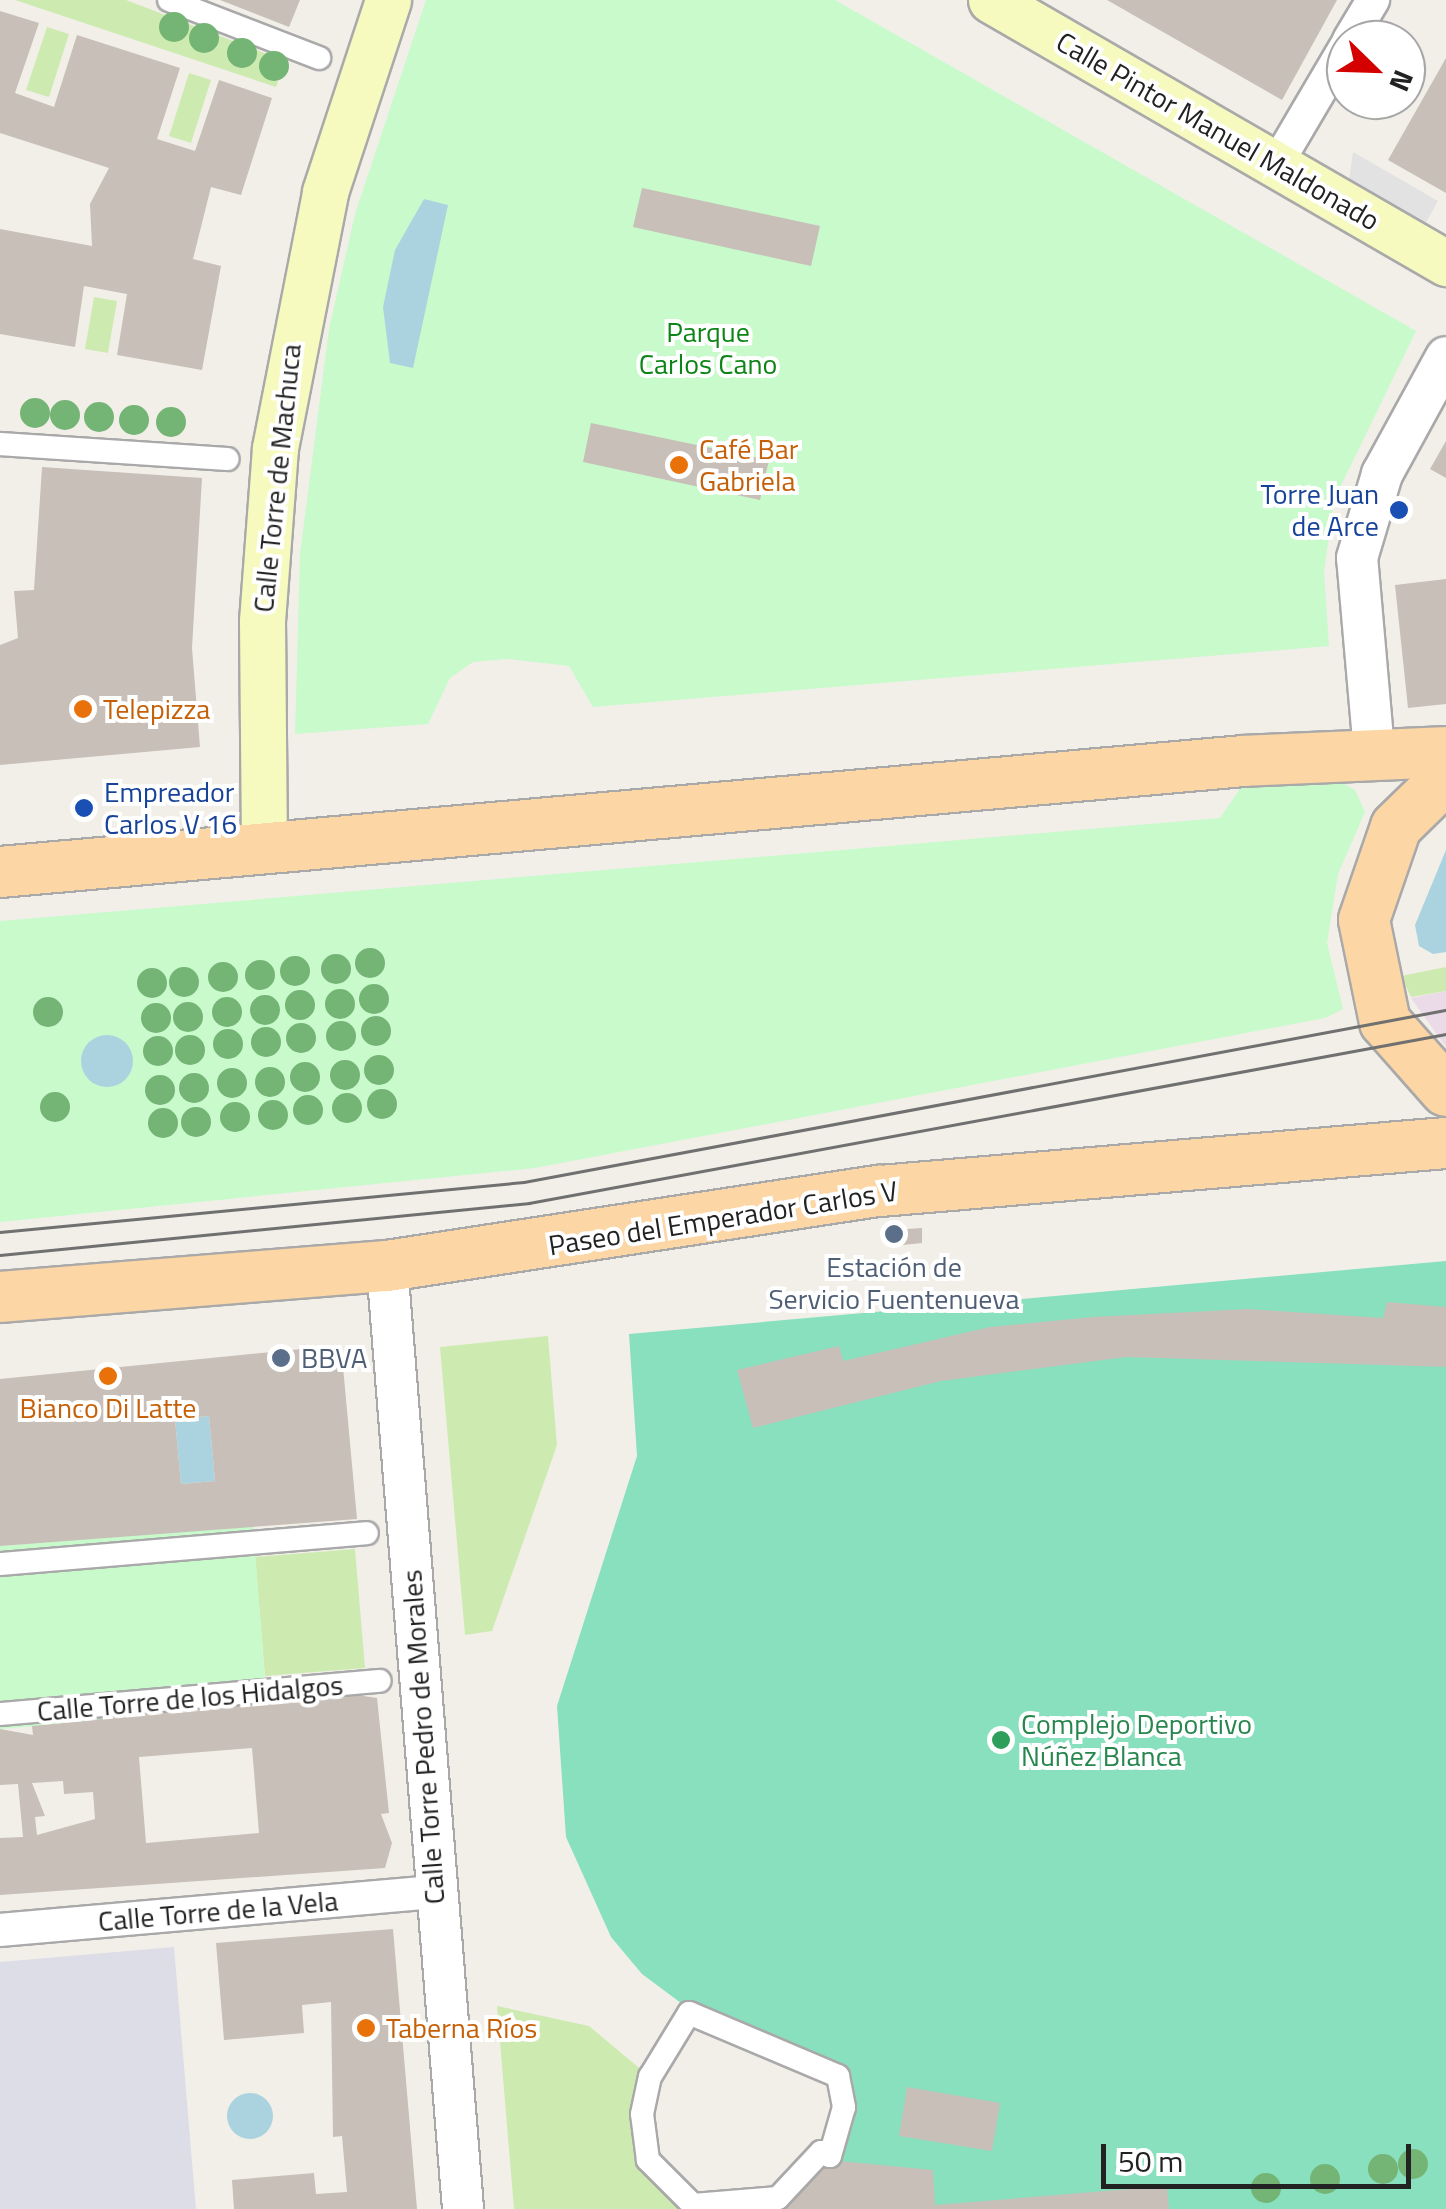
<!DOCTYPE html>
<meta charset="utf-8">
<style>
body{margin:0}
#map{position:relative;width:1446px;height:2209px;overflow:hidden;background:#f2efe9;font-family:"Titillium Web",sans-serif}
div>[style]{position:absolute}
.industrial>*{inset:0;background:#ebdbe8}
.grass>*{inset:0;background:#cdebb0}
.park>*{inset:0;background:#c8facc}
.pitch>*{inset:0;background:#88e0be}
.parking>*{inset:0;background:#e2e2e2}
.plaza>*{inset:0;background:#dddde8}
.water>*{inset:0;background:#aad3df}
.round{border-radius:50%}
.building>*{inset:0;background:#c7bfb8}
.roads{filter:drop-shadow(2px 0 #a9a9a9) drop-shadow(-2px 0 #a9a9a9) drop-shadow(0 2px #a9a9a9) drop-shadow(0 -2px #a9a9a9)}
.pedestrian>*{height:22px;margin:-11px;padding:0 11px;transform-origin:11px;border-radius:11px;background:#fff}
.minor>*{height:32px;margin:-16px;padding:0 16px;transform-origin:16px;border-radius:16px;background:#fff}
.tertiary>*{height:40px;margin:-20px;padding:0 20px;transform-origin:20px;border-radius:20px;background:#fff}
.secondary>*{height:45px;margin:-22.5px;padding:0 22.5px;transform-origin:22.5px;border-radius:22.5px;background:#f7fabf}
.primary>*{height:50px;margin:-25px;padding:0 25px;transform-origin:25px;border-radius:25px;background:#fcd6a4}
.tram>*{height:2.5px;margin:-1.25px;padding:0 1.25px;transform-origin:1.25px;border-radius:1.25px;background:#707070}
.trees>*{width:30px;height:30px;margin:-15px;border-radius:50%;background:#74b475}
.dots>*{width:28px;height:28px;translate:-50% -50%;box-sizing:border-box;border:5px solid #fff;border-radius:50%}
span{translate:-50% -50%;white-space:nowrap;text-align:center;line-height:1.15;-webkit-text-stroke:8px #fff;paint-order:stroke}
.street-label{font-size:28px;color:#222}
.park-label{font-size:28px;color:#0c8416}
.food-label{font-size:28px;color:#c56008}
.left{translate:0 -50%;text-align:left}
.transit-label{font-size:28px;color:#164399}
.right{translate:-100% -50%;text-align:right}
.service-label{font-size:28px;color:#4e5e75}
.leisure-label{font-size:28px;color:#27864d}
.north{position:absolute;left:1326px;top:20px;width:100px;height:100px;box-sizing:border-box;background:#fff;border:2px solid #a7a7a7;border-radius:50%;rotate:113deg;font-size:28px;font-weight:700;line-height:40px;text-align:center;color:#222}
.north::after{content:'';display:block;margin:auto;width:35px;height:45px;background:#d40000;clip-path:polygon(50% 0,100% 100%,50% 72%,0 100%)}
.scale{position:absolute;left:1101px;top:2144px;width:310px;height:45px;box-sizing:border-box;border:5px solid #222;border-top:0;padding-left:12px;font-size:30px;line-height:35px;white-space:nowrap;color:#222;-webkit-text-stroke:8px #fff;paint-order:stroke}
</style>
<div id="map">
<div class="industrial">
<i style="clip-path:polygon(1446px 991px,1446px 1047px,1411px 998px)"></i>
</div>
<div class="grass">
<i style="clip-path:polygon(15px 0,126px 0,285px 61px,276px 87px)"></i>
<i style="clip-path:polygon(47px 27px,69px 34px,49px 97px,26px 90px)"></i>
<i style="clip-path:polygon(189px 73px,211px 80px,191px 143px,169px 136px)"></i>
<i style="clip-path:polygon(94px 297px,117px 301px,108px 353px,85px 349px)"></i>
<i style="clip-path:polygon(1446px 967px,1446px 991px,1411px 997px,1401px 976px)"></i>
<i style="clip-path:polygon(548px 1336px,557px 1445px,492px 1631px,465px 1635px,440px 1347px)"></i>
<i style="clip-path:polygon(355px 1549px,365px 1668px,265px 1676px,255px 1557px)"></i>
<i style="clip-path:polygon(497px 2006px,589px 2026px,650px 2077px,648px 2160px,694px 2209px,514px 2209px)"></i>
</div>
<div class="park">
<i style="clip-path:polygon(426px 0,835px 0,1416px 331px,1334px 500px,1324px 572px,1329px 646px,593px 707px,569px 666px,507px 659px,473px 662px,450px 678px,428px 724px,295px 734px,300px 554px,329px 329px,355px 214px)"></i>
<i style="clip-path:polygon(1337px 780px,1355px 790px,1365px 812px,1338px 874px,1327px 943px,1343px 1009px,1325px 1018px,535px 1168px,0 1222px,0 921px,1220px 818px,1244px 783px)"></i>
<i style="clip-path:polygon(253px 1524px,267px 1707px,0 1729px,0 1546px)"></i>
</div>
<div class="pitch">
<i style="clip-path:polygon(1446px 1261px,1446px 2209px,711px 2209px,738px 2208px,829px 2156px,837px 2076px,720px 2032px,642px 1974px,611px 1937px,566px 1837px,557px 1706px,637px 1456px,629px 1334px)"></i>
</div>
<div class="parking">
<i style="clip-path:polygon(1353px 152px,1438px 201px,1423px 228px,1348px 187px)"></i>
</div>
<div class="plaza">
<i style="clip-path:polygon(174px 1947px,196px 2209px,0 2209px,0 1962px)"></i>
</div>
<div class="water">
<i style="clip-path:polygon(424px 199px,448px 205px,413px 368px,390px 363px,383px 307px,395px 250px)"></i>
<i style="clip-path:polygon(1446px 850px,1446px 952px,1433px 954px,1419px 946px,1415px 925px)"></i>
<i class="round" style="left:81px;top:1035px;width:52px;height:52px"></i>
<i style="clip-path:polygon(209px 1416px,215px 1481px,181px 1484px,175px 1419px)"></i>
<i class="round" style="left:227px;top:2093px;width:46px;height:46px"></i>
</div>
<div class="building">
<i style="clip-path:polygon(220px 0,300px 0,289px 27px)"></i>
<i style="clip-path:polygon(1107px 0,1337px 0,1282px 100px)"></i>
<i style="clip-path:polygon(0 11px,39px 23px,15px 93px,54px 107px,77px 35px,180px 68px,157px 139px,195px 151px,219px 80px,272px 98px,241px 195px,211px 187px,193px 259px,221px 266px,202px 370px,117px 355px,127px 294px,84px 286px,75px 347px,0 334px,0 229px,92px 246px,90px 204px,109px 168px,0 133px)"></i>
<i style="clip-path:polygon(1446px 58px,1446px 193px,1388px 160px)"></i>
<i style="clip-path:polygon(642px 188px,820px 226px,811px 266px,633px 227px)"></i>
<i style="clip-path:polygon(591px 423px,769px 460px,760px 500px,583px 462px)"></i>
<i style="clip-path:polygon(1446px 441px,1446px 478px,1430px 469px)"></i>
<i style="clip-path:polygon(42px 467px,202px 478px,192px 648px,200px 747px,0 765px,0 645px,18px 638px,14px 591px,34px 590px)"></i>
<i style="clip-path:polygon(1446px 579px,1446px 704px,1408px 708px,1395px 585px)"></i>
<i style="clip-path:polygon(922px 1228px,922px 1243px,893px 1246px,891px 1230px)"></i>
<i style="clip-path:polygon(1387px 1302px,1446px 1307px,1446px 1367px,1126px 1357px,941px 1381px,753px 1428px,737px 1370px,839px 1346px,843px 1361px,990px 1327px,1093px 1317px,1248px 1309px,1383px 1318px)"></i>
<i style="clip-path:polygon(evenodd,341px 1345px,357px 1519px,0 1546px,0 1379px,341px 1345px,209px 1416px,215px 1481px,181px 1484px,175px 1419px,209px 1416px)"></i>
<i style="clip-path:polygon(evenodd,350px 1694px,377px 1698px,389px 1813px,381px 1814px,392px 1843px,385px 1868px,0 1895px,0 1838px,23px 1837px,18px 1784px,0 1785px,0 1729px,33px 1735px,32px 1726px,350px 1694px,252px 1748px,259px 1833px,146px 1843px,139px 1757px,252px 1748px,350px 1694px,63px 1781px,64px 1794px,93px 1792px,95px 1819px,37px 1835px,35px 1817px,45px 1816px,32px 1783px,63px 1781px)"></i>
<i style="clip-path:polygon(393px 1929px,417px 2209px,234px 2209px,232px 2180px,314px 2173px,316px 2194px,347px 2192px,342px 2136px,333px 2137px,331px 2002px,302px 2005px,304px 2033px,224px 2040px,216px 1943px)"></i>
<i style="clip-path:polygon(907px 2087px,1000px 2103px,992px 2151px,899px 2136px)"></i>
<i style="clip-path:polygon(839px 2161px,933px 2170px,935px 2205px,1167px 2186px,1169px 2209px,745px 2209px,815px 2163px)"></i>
</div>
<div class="roads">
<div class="pedestrian">
<i style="left:169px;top:0;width:161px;rotate:21.1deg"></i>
<i style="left:0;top:444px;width:228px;rotate:3.8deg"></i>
<i style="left:0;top:1564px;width:368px;rotate:-4.8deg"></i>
<i style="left:0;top:1714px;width:381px;rotate:-5deg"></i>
<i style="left:689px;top:2013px;width:162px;rotate:22.9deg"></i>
<i style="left:838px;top:2076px;width:32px;rotate:79deg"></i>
<i style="left:844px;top:2107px;width:51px;rotate:105.9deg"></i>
<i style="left:830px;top:2156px;width:10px;rotate:-156deg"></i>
<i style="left:821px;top:2152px;width:63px;rotate:133.1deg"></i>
<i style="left:778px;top:2198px;width:85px;rotate:175.3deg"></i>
<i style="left:693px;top:2205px;width:64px;rotate:-135deg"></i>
<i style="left:648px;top:2160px;width:46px;rotate:-97.4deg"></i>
<i style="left:642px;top:2114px;width:38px;rotate:-78deg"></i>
<i style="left:650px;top:2077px;width:75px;rotate:-58.6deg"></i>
</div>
<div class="minor">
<i style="left:1349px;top:40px;width:47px;rotate:-59deg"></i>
<i style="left:1276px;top:165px;width:138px;rotate:-59.5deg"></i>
<i style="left:0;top:1930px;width:437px;rotate:-5deg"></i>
</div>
<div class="tertiary">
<i style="left:1374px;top:751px;width:194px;rotate:-95deg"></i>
<i style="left:1357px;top:558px;width:88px;rotate:-73.4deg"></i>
<i style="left:1382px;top:474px;width:133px;rotate:-61.3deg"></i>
<i style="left:387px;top:1266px;width:946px;rotate:85.39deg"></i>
</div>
<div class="secondary">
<i style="left:991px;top:0;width:526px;rotate:30.03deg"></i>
<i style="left:264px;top:849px;width:228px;rotate:-90.5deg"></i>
<i style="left:262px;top:621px;width:173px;rotate:-85.7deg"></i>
<i style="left:275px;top:448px;width:261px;rotate:-78.9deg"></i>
<i style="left:325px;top:192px;width:202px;rotate:-71.8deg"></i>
</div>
<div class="primary">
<i style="left:1446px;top:778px;width:70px;rotate:135.6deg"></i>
<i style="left:1396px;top:827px;width:98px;rotate:109deg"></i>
<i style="left:1364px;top:920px;width:104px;rotate:78.4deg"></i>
<i style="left:1385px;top:1022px;width:92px;rotate:48.5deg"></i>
<i style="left:0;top:872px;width:1248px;rotate:-5.1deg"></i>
<i style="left:1243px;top:761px;width:203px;rotate:-2.5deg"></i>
<i style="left:0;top:1297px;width:388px;rotate:-4.6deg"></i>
<i style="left:387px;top:1266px;width:499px;rotate:-8.7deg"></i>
<i style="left:880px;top:1191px;width:568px;rotate:-4.85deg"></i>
</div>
</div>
<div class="tram">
<i style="left:0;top:1232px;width:526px;rotate:-5.45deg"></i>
<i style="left:524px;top:1182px;width:938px;rotate:-10.57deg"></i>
<i style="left:0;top:1255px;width:532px;rotate:-5.61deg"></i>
<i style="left:529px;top:1203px;width:932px;rotate:-10.44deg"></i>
</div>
<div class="trees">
<i style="left:174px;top:27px"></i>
<i style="left:204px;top:38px"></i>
<i style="left:242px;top:53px"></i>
<i style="left:274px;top:66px"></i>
<i style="left:35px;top:413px"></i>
<i style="left:65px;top:415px"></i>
<i style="left:99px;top:417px"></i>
<i style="left:134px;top:420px"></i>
<i style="left:171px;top:422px"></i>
<i style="left:370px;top:963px"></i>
<i style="left:336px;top:969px"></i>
<i style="left:295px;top:971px"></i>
<i style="left:260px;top:975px"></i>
<i style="left:223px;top:977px"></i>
<i style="left:184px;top:982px"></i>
<i style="left:152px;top:983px"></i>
<i style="left:374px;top:999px"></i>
<i style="left:340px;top:1004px"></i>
<i style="left:300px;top:1005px"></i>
<i style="left:265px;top:1010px"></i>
<i style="left:48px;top:1012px"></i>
<i style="left:227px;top:1012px"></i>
<i style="left:188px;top:1017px"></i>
<i style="left:156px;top:1018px"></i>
<i style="left:376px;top:1031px"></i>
<i style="left:341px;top:1036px"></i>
<i style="left:301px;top:1038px"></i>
<i style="left:266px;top:1042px"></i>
<i style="left:228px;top:1044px"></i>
<i style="left:190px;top:1050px"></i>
<i style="left:158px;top:1051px"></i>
<i style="left:379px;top:1070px"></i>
<i style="left:345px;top:1075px"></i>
<i style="left:305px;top:1077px"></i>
<i style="left:270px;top:1082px"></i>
<i style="left:232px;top:1083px"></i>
<i style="left:194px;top:1088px"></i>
<i style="left:160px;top:1090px"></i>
<i style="left:382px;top:1104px"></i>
<i style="left:55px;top:1107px"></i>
<i style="left:347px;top:1108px"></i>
<i style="left:308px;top:1110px"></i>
<i style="left:273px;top:1115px"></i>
<i style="left:235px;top:1117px"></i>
<i style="left:196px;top:1122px"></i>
<i style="left:163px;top:1123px"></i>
<i style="left:1413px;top:2164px"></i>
<i style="left:1383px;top:2169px"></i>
<i style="left:1325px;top:2179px"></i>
<i style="left:1266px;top:2188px"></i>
</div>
<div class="dots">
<i style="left:679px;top:465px;background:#e8710a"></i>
<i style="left:1399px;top:510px;background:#1a4fb4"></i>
<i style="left:83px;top:709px;background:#e8710a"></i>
<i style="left:84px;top:808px;background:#1a4fb4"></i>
<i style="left:894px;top:1234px;background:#5c6f8a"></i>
<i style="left:281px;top:1358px;background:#5c6f8a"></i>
<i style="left:108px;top:1376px;background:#e8710a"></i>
<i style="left:1001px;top:1740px;background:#2e9e5b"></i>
<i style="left:366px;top:2028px;background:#e8710a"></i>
</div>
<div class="street-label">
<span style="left:1218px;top:131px;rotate:30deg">Calle Pintor Manuel Maldonado</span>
<span style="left:277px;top:478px;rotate:-84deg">Calle Torre de Machuca</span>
<span style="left:723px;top:1218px;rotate:-9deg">Paseo del Emperador Carlos V</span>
<span style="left:190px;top:1698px;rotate:-5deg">Calle Torre de los Hidalgos</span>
<span style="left:423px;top:1737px;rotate:-94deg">Calle Torre Pedro de Morales</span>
<span style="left:218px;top:1911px;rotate:-5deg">Calle Torre de la Vela</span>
</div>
<div class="park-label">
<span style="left:708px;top:348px">Parque<br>Carlos Cano</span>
</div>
<div class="food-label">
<span class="left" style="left:699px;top:465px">Café Bar<br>Gabriela</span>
<span class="left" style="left:103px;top:709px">Telepizza</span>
<span style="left:108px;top:1408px">Bianco Di Latte</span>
<span class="left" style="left:386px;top:2028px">Taberna Ríos</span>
</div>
<div class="transit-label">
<span class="right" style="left:1379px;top:510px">Torre Juan<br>de Arce</span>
<span class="left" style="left:104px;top:808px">Empreador<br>Carlos V 16</span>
</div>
<div class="service-label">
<span style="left:894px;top:1283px">Estación de<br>Servicio Fuentenueva</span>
<span class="left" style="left:301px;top:1358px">BBVA</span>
</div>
<div class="leisure-label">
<span class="left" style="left:1021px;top:1740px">Complejo Deportivo<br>Núñez Blanca</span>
</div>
<div class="north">N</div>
<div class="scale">50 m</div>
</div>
